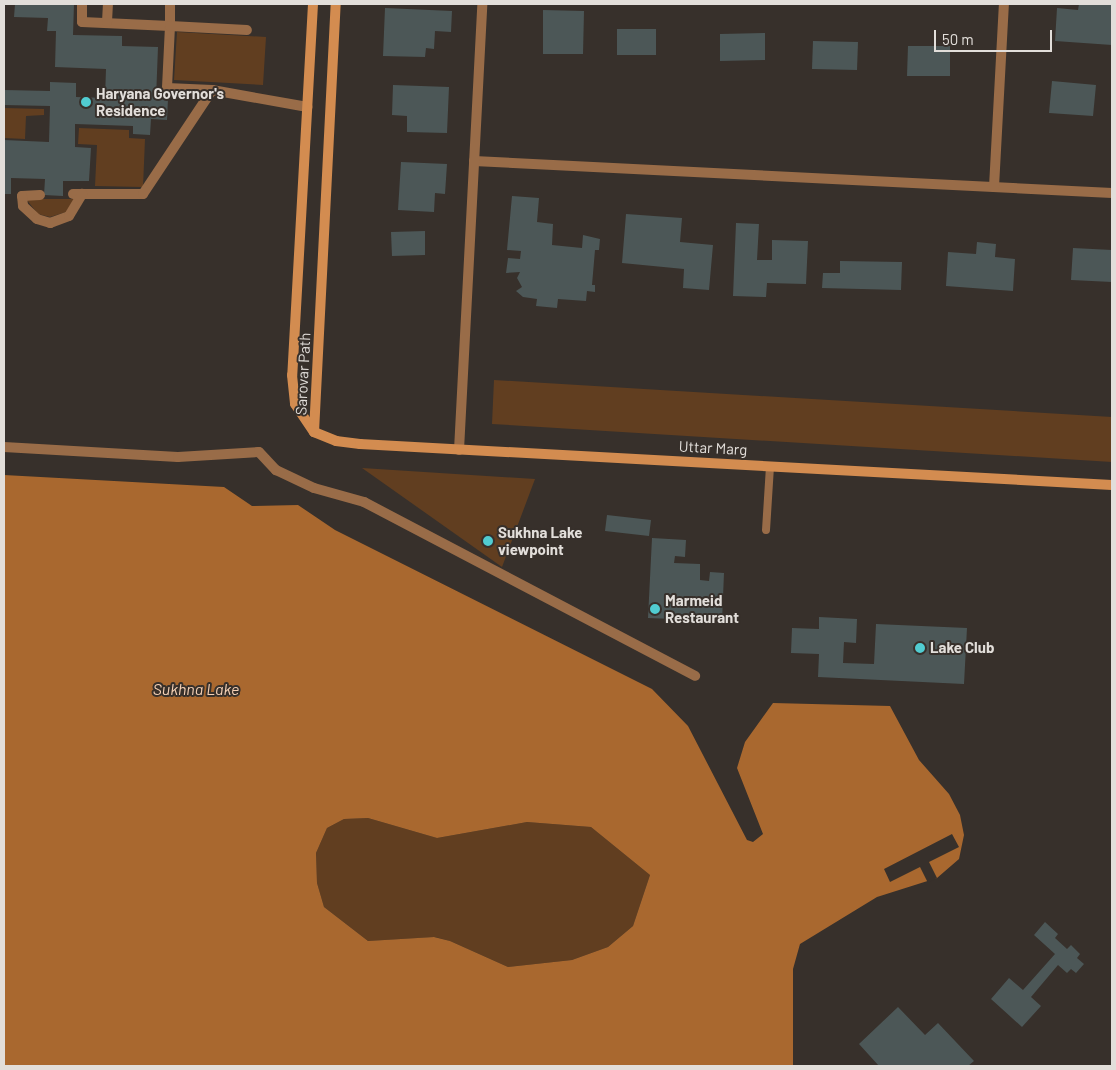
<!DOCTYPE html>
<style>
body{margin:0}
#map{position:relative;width:1116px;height:1070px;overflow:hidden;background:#37302b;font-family:Barlow,sans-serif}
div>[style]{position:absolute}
.green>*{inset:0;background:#613e20}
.water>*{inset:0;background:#a9682f}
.pier>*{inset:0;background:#37302b}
.building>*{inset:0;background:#4c5757}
.lane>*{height:8px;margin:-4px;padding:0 4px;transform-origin:4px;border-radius:4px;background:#996c48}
.street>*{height:10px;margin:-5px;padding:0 5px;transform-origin:5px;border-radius:5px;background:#996c48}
.secondary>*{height:10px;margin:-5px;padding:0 5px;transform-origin:5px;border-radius:5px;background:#d38c50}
.dots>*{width:14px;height:14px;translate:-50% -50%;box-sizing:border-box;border:2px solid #37302b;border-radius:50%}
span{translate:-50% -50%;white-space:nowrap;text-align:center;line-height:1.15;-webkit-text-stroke:4px #37302b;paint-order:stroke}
.poi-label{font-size:15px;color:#e2deda;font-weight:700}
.left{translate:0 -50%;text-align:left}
.street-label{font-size:15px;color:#e2deda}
.water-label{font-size:16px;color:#f6d1b5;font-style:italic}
.frame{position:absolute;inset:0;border:5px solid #e2deda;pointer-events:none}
.scale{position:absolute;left:934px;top:30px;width:118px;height:22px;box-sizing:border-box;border:2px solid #e2deda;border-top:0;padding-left:6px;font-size:15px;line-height:18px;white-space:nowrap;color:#e2deda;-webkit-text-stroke:4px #37302b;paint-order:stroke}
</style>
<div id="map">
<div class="green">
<i style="clip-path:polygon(177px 32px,266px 37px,263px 85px,174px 80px)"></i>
<i style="clip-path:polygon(4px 108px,44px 109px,44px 115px,26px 116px,25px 139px,4px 138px)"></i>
<i style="clip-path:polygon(79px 128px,129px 130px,129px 138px,145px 139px,143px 187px,95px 186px,97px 145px,78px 144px)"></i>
<i style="clip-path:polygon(26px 199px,77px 199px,66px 212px,50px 217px,38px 214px)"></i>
<i style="clip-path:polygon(494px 380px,1112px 417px,1112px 462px,492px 424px)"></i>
<i style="clip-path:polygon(362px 468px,535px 479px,502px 567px)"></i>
<i style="clip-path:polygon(368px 818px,437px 838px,527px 822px,591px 827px,650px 875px,633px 926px,608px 947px,572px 960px,508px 967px,450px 941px,435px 937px,368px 941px,324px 907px,317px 883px,316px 853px,327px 828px,344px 819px)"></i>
</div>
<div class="water">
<i style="clip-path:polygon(evenodd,4px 475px,224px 487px,252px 506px,298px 505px,335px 530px,652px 689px,688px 726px,747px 840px,753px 842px,763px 834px,737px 768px,745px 742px,773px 703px,890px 706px,919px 760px,949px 794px,960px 815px,964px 835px,959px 859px,937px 878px,877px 897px,800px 944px,793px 969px,793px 1066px,4px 1066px,4px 475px,368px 818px,437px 838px,527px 822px,591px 827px,650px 875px,633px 926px,608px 947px,572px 960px,508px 967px,450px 941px,434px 937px,368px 941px,324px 907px,317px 883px,316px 853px,327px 828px,344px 819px,368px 818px)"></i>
</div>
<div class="pier">
<i style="clip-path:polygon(952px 834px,959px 847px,929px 862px,937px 878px,928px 883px,920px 867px,890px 882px,884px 869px)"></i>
</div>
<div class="building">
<i style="clip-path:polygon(15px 4px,74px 4px,73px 35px,122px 36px,122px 46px,158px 47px,156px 99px,168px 99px,167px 120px,151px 119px,150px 135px,133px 134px,133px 126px,75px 124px,75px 147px,91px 148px,89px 181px,63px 181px,63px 196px,44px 195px,45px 179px,11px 178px,11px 194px,4px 194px,4px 140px,49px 142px,50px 106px,4px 105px,4px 90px,50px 91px,50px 82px,76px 83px,76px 97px,105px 98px,106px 69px,55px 67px,56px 31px,47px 31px,48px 18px,14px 17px)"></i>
<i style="clip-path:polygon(1079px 4px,1112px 4px,1112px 45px,1055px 41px,1057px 8px,1078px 10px)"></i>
<i style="clip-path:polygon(385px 8px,452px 11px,451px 32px,435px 31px,434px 49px,426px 48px,425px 57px,383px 56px)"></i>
<i style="clip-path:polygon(543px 10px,584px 11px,583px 54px,543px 54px)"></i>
<i style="clip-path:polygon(617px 29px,656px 29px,656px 55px,617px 55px)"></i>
<i style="clip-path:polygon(765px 33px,765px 60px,720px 61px,720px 34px)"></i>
<i style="clip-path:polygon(813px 41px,858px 42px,857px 70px,812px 69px)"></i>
<i style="clip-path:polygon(908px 46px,950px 46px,950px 76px,907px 76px)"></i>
<i style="clip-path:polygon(1052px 81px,1096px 85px,1093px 116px,1049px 113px)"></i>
<i style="clip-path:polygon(393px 85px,449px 87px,447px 133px,407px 132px,407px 116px,392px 115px)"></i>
<i style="clip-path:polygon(401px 162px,447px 164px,445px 194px,435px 193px,434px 212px,398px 210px)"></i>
<i style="clip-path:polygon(512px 196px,539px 198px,537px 222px,553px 224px,552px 245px,582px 248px,583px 235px,600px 239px,599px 250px,595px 250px,592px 285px,595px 285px,595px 292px,587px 291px,586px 301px,558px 299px,557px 308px,536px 306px,537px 299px,523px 297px,516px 291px,522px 287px,517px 278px,520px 272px,506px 273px,508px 258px,520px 259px,521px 251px,507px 250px)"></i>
<i style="clip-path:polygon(626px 214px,682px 218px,680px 242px,713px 245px,709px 290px,683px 288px,684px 269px,622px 263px)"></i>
<i style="clip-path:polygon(736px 223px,759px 224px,757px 260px,772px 260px,772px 240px,808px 241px,806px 284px,767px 283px,766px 297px,733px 296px)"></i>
<i style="clip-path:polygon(425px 231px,425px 255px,392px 256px,391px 232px)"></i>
<i style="clip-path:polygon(977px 242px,996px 244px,995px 257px,1015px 259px,1013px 291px,946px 286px,948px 252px,976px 254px)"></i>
<i style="clip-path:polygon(1073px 248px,1112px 250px,1112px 282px,1071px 280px)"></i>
<i style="clip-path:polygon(840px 261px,902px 262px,901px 290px,822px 288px,823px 273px,840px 273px)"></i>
<i style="clip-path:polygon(607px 515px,651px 520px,649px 536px,605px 531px)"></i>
<i style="clip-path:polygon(652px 538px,686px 540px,685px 557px,675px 556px,674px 563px,700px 564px,700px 580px,709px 581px,710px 572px,724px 573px,722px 621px,648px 618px)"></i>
<i style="clip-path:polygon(819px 617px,857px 619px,856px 643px,844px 642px,843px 663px,874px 664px,876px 624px,967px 628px,964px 684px,818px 677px,819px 654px,791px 653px,792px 628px,819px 629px)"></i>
<i style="clip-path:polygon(1045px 922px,1058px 934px,1055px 938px,1067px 949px,1071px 945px,1080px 954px,1077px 958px,1084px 964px,1076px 973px,1071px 969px,1067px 973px,1058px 965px,1031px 997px,1041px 1006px,1022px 1027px,991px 999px,1009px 978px,1023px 990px,1055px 954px,1034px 935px)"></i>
<i style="clip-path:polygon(898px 1007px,925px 1035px,938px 1023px,974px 1061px,968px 1066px,879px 1066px,859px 1044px)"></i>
</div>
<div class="lane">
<i style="left:766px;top:530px;width:63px;rotate:-86.4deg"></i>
</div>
<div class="street">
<i style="left:82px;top:4px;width:18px;rotate:90deg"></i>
<i style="left:82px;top:22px;width:88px;rotate:2.6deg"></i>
<i style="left:170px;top:26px;width:62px;rotate:92.8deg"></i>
<i style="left:167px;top:88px;width:45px;rotate:2.5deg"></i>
<i style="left:212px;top:90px;width:97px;rotate:10.1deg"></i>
<i style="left:170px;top:4px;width:22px;rotate:90deg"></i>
<i style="left:170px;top:26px;width:77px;rotate:3deg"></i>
<i style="left:107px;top:22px;width:18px;rotate:-87deg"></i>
<i style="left:474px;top:161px;width:639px;rotate:2.87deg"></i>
<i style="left:994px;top:187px;width:183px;rotate:-86.9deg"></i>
<i style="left:73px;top:194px;width:70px"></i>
<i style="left:143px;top:194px;width:125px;rotate:-56.4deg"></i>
<i style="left:40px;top:195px;width:18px;rotate:177deg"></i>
<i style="left:22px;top:196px;width:10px;rotate:84deg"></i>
<i style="left:23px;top:206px;width:19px;rotate:43deg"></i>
<i style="left:37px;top:219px;width:14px;rotate:17deg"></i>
<i style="left:50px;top:223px;width:20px;rotate:-20deg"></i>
<i style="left:69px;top:216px;width:26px;rotate:-59deg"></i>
<i style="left:4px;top:447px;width:174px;rotate:3.3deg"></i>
<i style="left:178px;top:457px;width:81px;rotate:-3.5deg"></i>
<i style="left:259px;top:452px;width:25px;rotate:47deg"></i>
<i style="left:276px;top:470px;width:42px;rotate:25.3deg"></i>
<i style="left:314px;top:488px;width:52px;rotate:15.6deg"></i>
<i style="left:364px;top:502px;width:374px;rotate:27.7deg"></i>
<i style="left:459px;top:450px;width:447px;rotate:-87deg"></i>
</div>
<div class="secondary">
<i style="left:313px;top:4px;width:372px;rotate:93.2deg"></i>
<i style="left:292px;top:375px;width:29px;rotate:84deg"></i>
<i style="left:295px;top:404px;width:34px;rotate:56deg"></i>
<i style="left:314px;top:432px;width:24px;rotate:22deg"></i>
<i style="left:336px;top:441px;width:24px;rotate:7deg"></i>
<i style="left:360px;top:444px;width:753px;rotate:3.12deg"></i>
<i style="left:314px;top:432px;width:429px;rotate:-87.1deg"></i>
</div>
<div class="dots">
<i style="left:86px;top:102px;background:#51ccd1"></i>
<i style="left:488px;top:541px;background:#51ccd1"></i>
<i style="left:655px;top:609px;background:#51ccd1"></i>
<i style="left:920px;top:648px;background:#51ccd1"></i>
</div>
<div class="poi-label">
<span class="left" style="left:96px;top:102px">Haryana Governor's<br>Residence</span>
<span class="left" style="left:498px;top:541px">Sukhna Lake<br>viewpoint</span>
<span class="left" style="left:665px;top:609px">Marmeid<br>Restaurant</span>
<span class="left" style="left:930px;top:648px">Lake Club</span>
</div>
<div class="street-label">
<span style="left:303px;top:374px;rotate:-87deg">Sarovar Path</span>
<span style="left:713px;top:448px;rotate:3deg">Uttar Marg</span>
</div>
<div class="water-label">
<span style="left:196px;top:689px">Sukhna Lake</span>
</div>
<div class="frame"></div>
<div class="scale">50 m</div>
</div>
